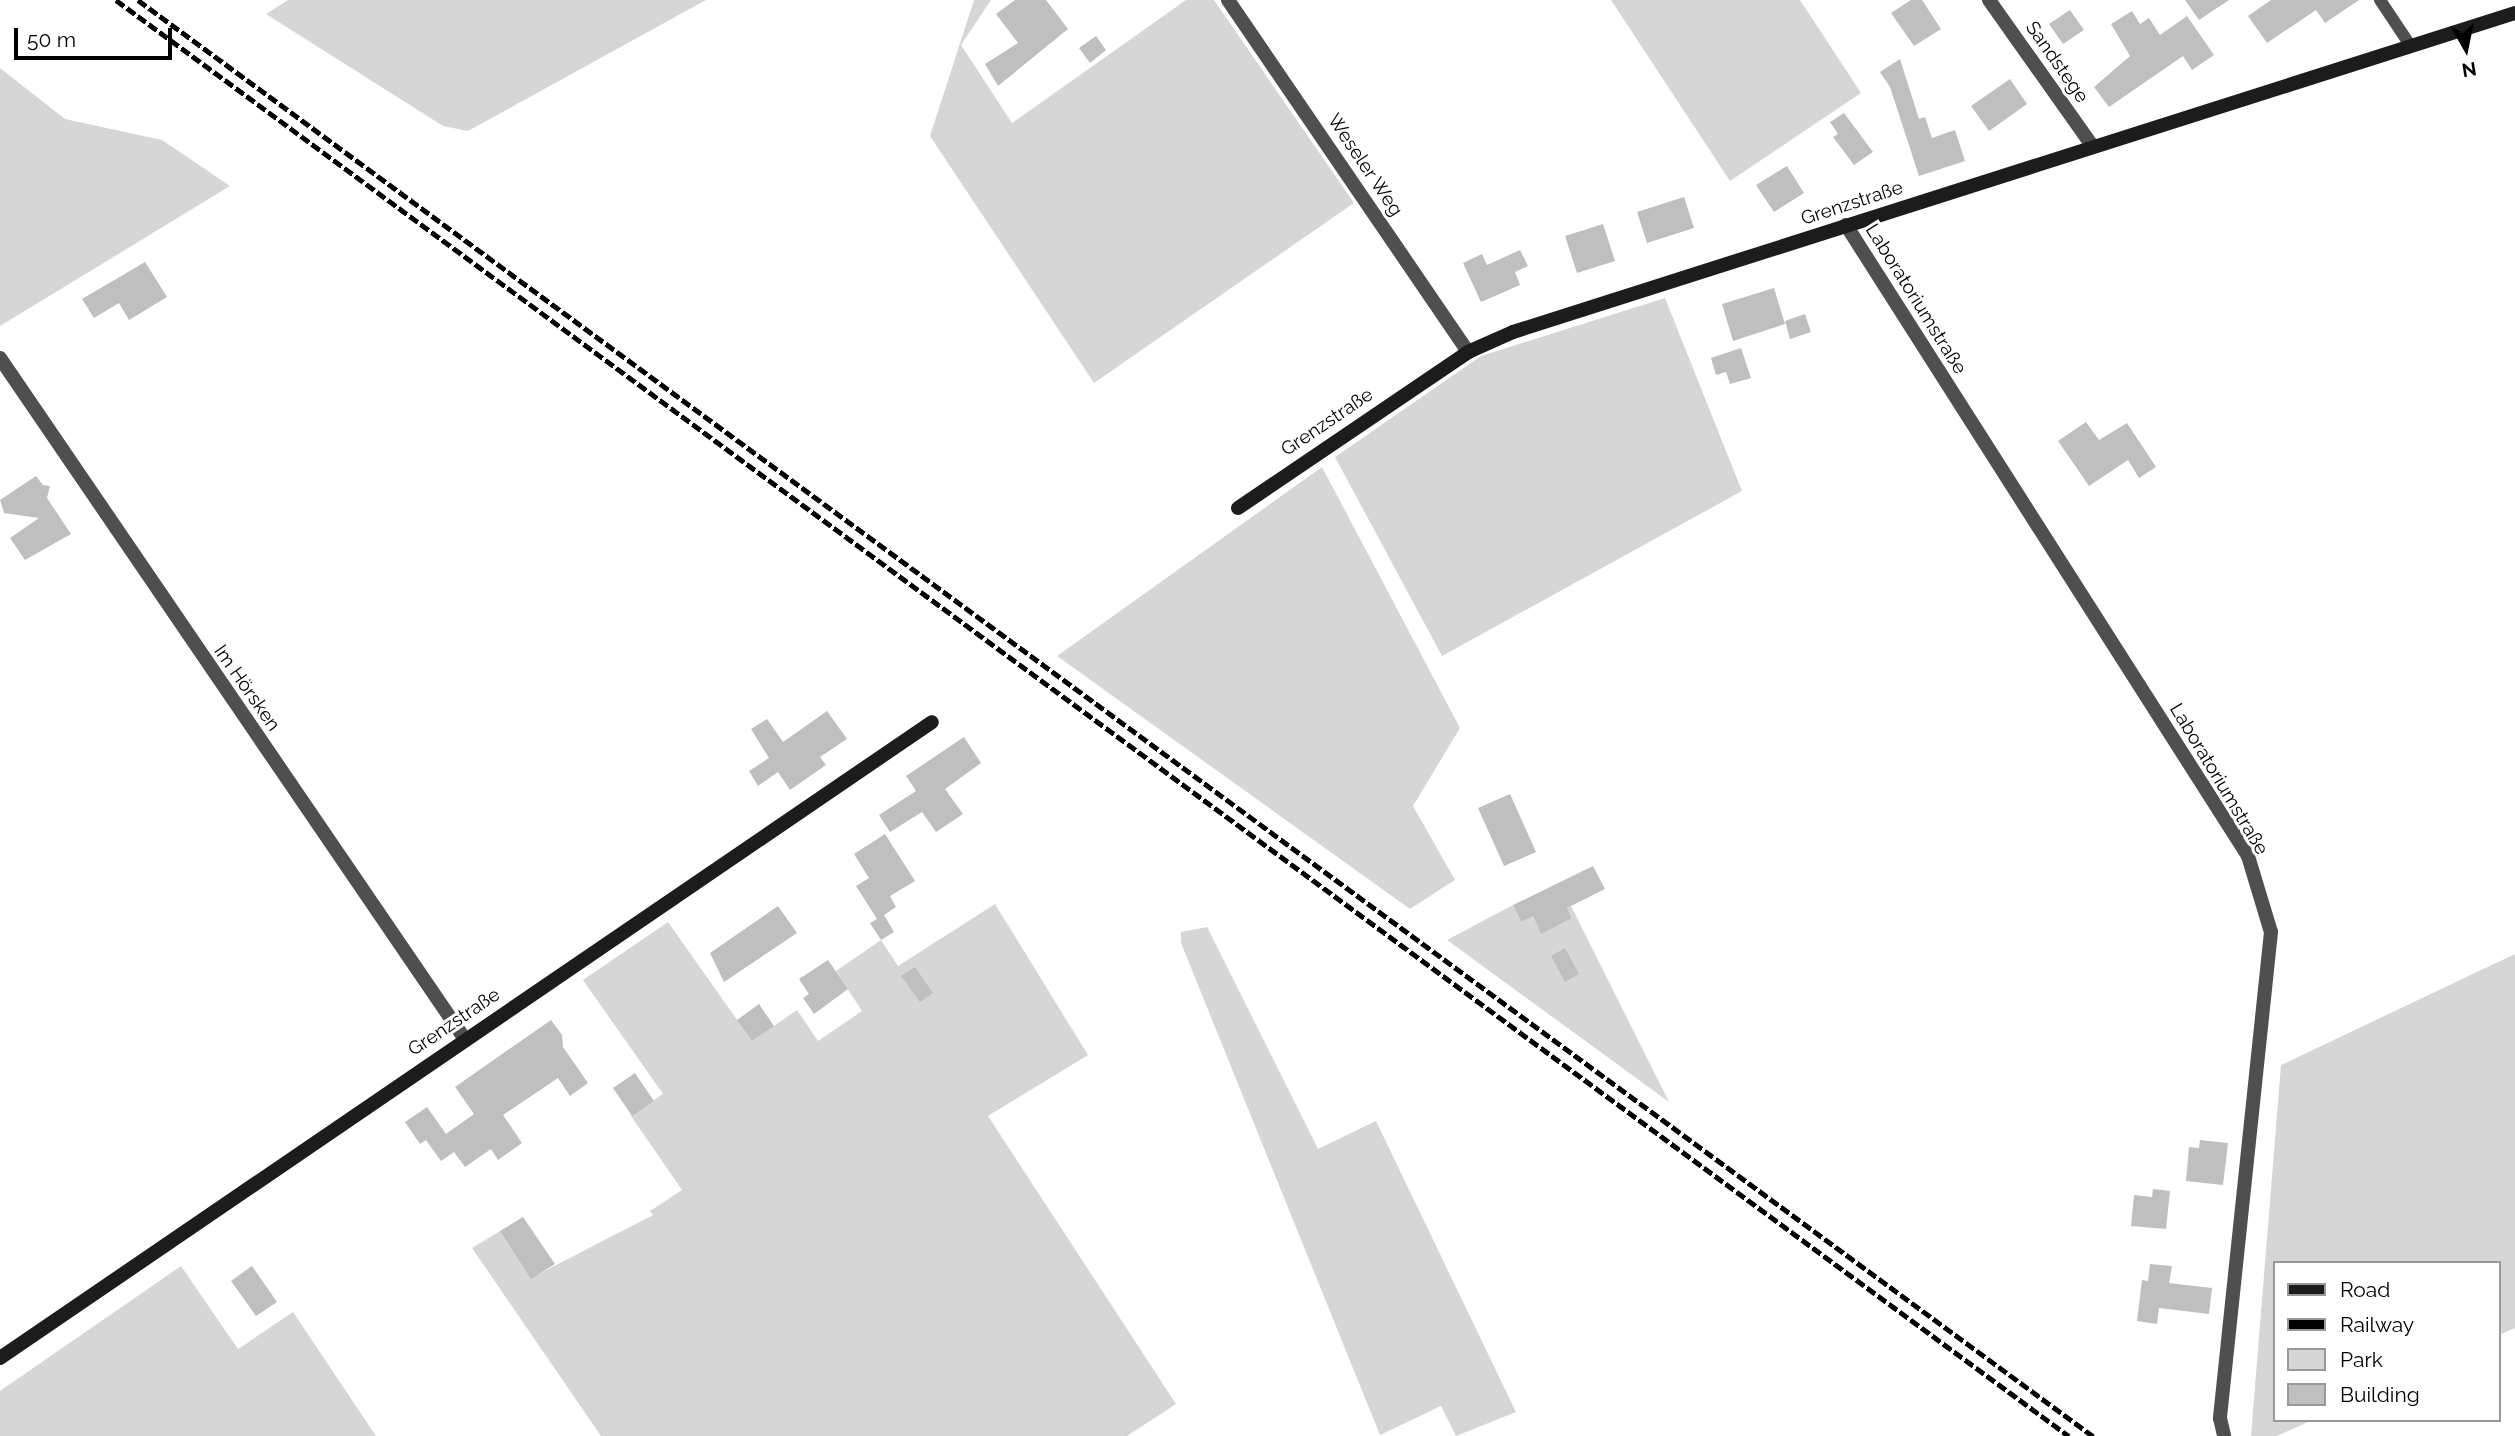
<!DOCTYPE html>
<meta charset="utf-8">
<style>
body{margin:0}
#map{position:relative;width:2515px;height:1436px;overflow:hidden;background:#fff;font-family:Raleway,sans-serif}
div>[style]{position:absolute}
.green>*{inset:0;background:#d6d6d6}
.building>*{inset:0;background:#bfbfbf}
.lane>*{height:12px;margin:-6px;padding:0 6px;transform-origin:6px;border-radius:6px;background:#4f4f4f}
.street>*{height:14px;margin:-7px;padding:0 7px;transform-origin:7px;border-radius:7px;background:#4f4f4f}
.secondary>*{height:14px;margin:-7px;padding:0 7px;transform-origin:7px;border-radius:7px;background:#1c1c1c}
.rail>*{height:5px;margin-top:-2.5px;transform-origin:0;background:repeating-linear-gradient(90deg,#000 0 10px,transparent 0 13.5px)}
span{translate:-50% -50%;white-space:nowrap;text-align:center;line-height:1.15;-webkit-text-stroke:6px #fff;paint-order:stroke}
.street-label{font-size:19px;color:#000}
.legend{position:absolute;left:2273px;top:1261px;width:228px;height:161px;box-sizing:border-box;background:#fff;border:2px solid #999;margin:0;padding:9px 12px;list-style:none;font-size:21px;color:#000}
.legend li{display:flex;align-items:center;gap:14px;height:35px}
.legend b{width:35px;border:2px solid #999}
.north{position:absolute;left:2431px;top:14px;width:70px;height:70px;-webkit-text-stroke:5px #fff;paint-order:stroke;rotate:171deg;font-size:19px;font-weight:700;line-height:28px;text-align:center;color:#000}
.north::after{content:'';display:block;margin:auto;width:24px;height:32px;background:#000;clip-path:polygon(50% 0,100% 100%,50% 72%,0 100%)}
.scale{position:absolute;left:14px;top:28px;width:158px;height:32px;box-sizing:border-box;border:4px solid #000;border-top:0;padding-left:9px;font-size:21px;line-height:24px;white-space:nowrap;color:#000;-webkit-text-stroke:5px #fff;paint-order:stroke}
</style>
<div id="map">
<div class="green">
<i style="clip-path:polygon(288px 0,706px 0,468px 131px,443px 126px,266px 14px)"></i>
<i style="clip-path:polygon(974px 0,991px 0,961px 45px,1012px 123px,1186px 0,1214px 0,1354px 203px,1094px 383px,930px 136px)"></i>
<i style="clip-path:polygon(1611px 0,1800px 0,1861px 93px,1730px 181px)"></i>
<i style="clip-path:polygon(0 68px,65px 119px,162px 140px,230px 186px,0 326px)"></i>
<i style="clip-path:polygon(1665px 298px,1742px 491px,1442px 656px,1335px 457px,1481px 356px)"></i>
<i style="clip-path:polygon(1322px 467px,1460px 728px,1413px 806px,1455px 880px,1410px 909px,1057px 656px)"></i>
<i style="clip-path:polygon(995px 904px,1088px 1055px,988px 1116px,1176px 1404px,1127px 1436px,601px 1436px,472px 1248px,500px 1231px,531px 1278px,653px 1215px,650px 1211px,682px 1190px,631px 1116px,663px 1094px,583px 980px,668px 922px,752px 1041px,797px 1010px,818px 1041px,862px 1011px,836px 971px,881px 940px,898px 966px)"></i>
<i style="clip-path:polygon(1513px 905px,1521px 922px,1533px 916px,1541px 933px,1572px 918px,1567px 908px,1571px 906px,1669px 1102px,1447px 940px)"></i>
<i style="clip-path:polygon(1207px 927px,1318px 1149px,1376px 1121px,1516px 1412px,1456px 1436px,1441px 1406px,1380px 1435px,1181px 943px,1181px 932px)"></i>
<i style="clip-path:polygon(2515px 954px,2515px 1328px,2499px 1335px,2499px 1263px,2275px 1263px,2275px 1420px,2312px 1420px,2277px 1436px,2251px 1436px,2281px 1065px)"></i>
<i style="clip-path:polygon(181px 1266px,238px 1349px,293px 1312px,376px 1436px,0 1436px,0 1391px)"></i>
</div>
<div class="building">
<i style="clip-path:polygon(1015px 0,1046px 0,1068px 29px,998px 86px,985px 64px,1018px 43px,996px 14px)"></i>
<i style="clip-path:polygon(1911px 0,1922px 0,1941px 29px,1914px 46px,1891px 13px)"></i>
<i style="clip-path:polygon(2185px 0,2229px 0,2199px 20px)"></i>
<i style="clip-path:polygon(2271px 0,2359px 0,2325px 23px,2316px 10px,2267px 43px,2248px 16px)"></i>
<i style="clip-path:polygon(2070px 10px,2084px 30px,2063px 44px,2049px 24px)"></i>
<i style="clip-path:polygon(2132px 11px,2140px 24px,2149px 18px,2160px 35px,2187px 16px,2214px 55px,2192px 70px,2183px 56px,2109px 107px,2094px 87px,2130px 56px,2111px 24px)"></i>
<i style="clip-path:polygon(1096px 36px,1106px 50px,1090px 63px,1079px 48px)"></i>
<i style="clip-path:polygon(1900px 59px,1919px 119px,1925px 117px,1932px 138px,1955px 130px,1965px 161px,1919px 176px,1890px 87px,1880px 72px)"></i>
<i style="clip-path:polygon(2010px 79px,2027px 104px,1989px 131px,1971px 106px)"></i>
<i style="clip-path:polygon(1844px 113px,1873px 152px,1854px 165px,1833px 137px,1838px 134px,1830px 122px)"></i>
<i style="clip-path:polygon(1787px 166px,1804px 193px,1774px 212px,1756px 185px)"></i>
<i style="clip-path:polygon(1684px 197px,1694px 228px,1647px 243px,1637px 212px)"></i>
<i style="clip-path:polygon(1603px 224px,1615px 261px,1577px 273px,1565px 236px)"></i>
<i style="clip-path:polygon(1520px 250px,1528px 266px,1515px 272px,1520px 285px,1481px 302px,1463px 263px,1482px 254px,1487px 265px)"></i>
<i style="clip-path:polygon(145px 262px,167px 297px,129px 320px,119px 303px,94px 318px,82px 299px)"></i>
<i style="clip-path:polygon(1774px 288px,1785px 324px,1733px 341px,1722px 304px)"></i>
<i style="clip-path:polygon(1805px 314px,1811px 332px,1790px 339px,1785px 321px)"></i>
<i style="clip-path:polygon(1741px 348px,1751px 378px,1730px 384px,1726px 372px,1716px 375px,1711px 358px)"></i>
<i style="clip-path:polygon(2086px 422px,2099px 440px,2127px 423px,2156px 467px,2139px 478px,2128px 460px,2089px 486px,2058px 441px)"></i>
<i style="clip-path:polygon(36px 476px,43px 485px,50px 486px,47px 498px,71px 534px,25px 560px,10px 538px,39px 518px,4px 513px,0 500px)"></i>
<i style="clip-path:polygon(827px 711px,847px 739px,820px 757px,826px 765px,790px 790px,778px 772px,758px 786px,749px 771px,769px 758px,751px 729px,767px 719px,783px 742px)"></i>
<i style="clip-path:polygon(964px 737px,981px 763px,945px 789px,963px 814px,936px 832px,922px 812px,890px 832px,879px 815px,916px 791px,906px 776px)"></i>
<i style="clip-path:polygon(1510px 794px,1536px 852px,1504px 866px,1478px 808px)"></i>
<i style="clip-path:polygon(885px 834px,915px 881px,890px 896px,896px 907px,884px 915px,894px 932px,881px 940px,870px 923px,877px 919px,856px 886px,869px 878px,854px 854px)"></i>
<i style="clip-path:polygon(1593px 866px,1605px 889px,1567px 908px,1572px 918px,1541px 934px,1533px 916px,1521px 922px,1513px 905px)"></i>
<i style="clip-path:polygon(778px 906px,797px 933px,724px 982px,710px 953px)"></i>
<i style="clip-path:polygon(1565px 948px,1579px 974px,1565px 982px,1551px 956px)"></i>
<i style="clip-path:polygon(828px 960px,848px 989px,814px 1014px,803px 998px,809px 994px,799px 979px)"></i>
<i style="clip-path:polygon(915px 967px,933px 993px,920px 1002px,901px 976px)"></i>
<i style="clip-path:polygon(759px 1004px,774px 1026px,752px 1041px,737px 1020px)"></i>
<i style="clip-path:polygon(551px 1020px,562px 1035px,563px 1047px,588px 1083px,570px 1096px,558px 1078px,503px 1115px,522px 1143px,498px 1160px,491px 1149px,465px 1167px,454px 1152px,441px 1161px,426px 1140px,420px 1144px,405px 1122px,427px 1107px,446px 1134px,474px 1114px,455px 1087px)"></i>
<i style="clip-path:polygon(635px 1073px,654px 1101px,632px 1116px,613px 1088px)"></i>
<i style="clip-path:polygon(2200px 1140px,2228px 1143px,2223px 1185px,2186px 1181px,2189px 1147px,2199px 1148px)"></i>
<i style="clip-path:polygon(2153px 1189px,2170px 1191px,2166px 1229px,2131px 1226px,2134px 1195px,2152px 1197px)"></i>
<i style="clip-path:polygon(523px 1217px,555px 1264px,531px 1279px,500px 1231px)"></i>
<i style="clip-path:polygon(2150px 1264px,2172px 1266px,2169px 1283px,2212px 1288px,2209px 1314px,2159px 1308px,2157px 1324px,2137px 1321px,2142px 1280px,2148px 1281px)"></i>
<i style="clip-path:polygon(252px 1266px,277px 1302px,256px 1316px,231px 1281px)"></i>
</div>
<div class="lane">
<i style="left:2380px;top:0;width:54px;rotate:56.3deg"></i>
</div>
<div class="street">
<i style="left:1228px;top:0;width:426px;rotate:55.7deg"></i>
<i style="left:1989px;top:0;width:180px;rotate:54.7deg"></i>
<i style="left:1846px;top:225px;width:748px;rotate:57.5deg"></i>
<i style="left:2248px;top:856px;width:79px;rotate:73.2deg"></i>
<i style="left:2271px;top:932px;width:489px;rotate:96deg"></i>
<i style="left:2220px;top:1418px;width:18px;rotate:77deg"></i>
<i style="left:0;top:358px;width:823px;rotate:55.69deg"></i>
</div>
<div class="secondary">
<i style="left:1238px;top:508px;width:278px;rotate:-34.1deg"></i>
<i style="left:1468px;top:352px;width:49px;rotate:-24deg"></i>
<i style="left:1513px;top:332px;width:1052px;rotate:-17.66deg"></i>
<i style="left:0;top:1358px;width:1128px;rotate:-34.31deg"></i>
</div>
<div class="rail">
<i style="left:116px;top:0;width:2424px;rotate:36.33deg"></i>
<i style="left:138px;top:0;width:2426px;rotate:36.3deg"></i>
</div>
<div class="street-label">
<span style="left:2057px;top:62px;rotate:55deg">Sandstege</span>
<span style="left:1365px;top:165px;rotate:56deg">Weseler Weg</span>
<span style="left:1852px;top:203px;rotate:-18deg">Grenzstraße</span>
<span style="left:1916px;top:299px;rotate:58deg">Laboratoriumstraße</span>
<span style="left:1327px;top:422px;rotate:-34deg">Grenzstraße</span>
<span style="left:247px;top:688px;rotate:55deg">Im Hörsken</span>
<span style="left:2219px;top:779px;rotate:59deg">Laboratoriumstraße</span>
<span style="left:454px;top:1022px;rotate:-34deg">Grenzstraße</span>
</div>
<ul class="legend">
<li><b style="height:9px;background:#1c1c1c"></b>Road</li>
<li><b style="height:9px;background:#000"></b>Railway</li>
<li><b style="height:19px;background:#d6d6d6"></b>Park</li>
<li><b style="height:19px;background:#bfbfbf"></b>Building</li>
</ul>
<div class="north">N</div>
<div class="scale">50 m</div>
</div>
